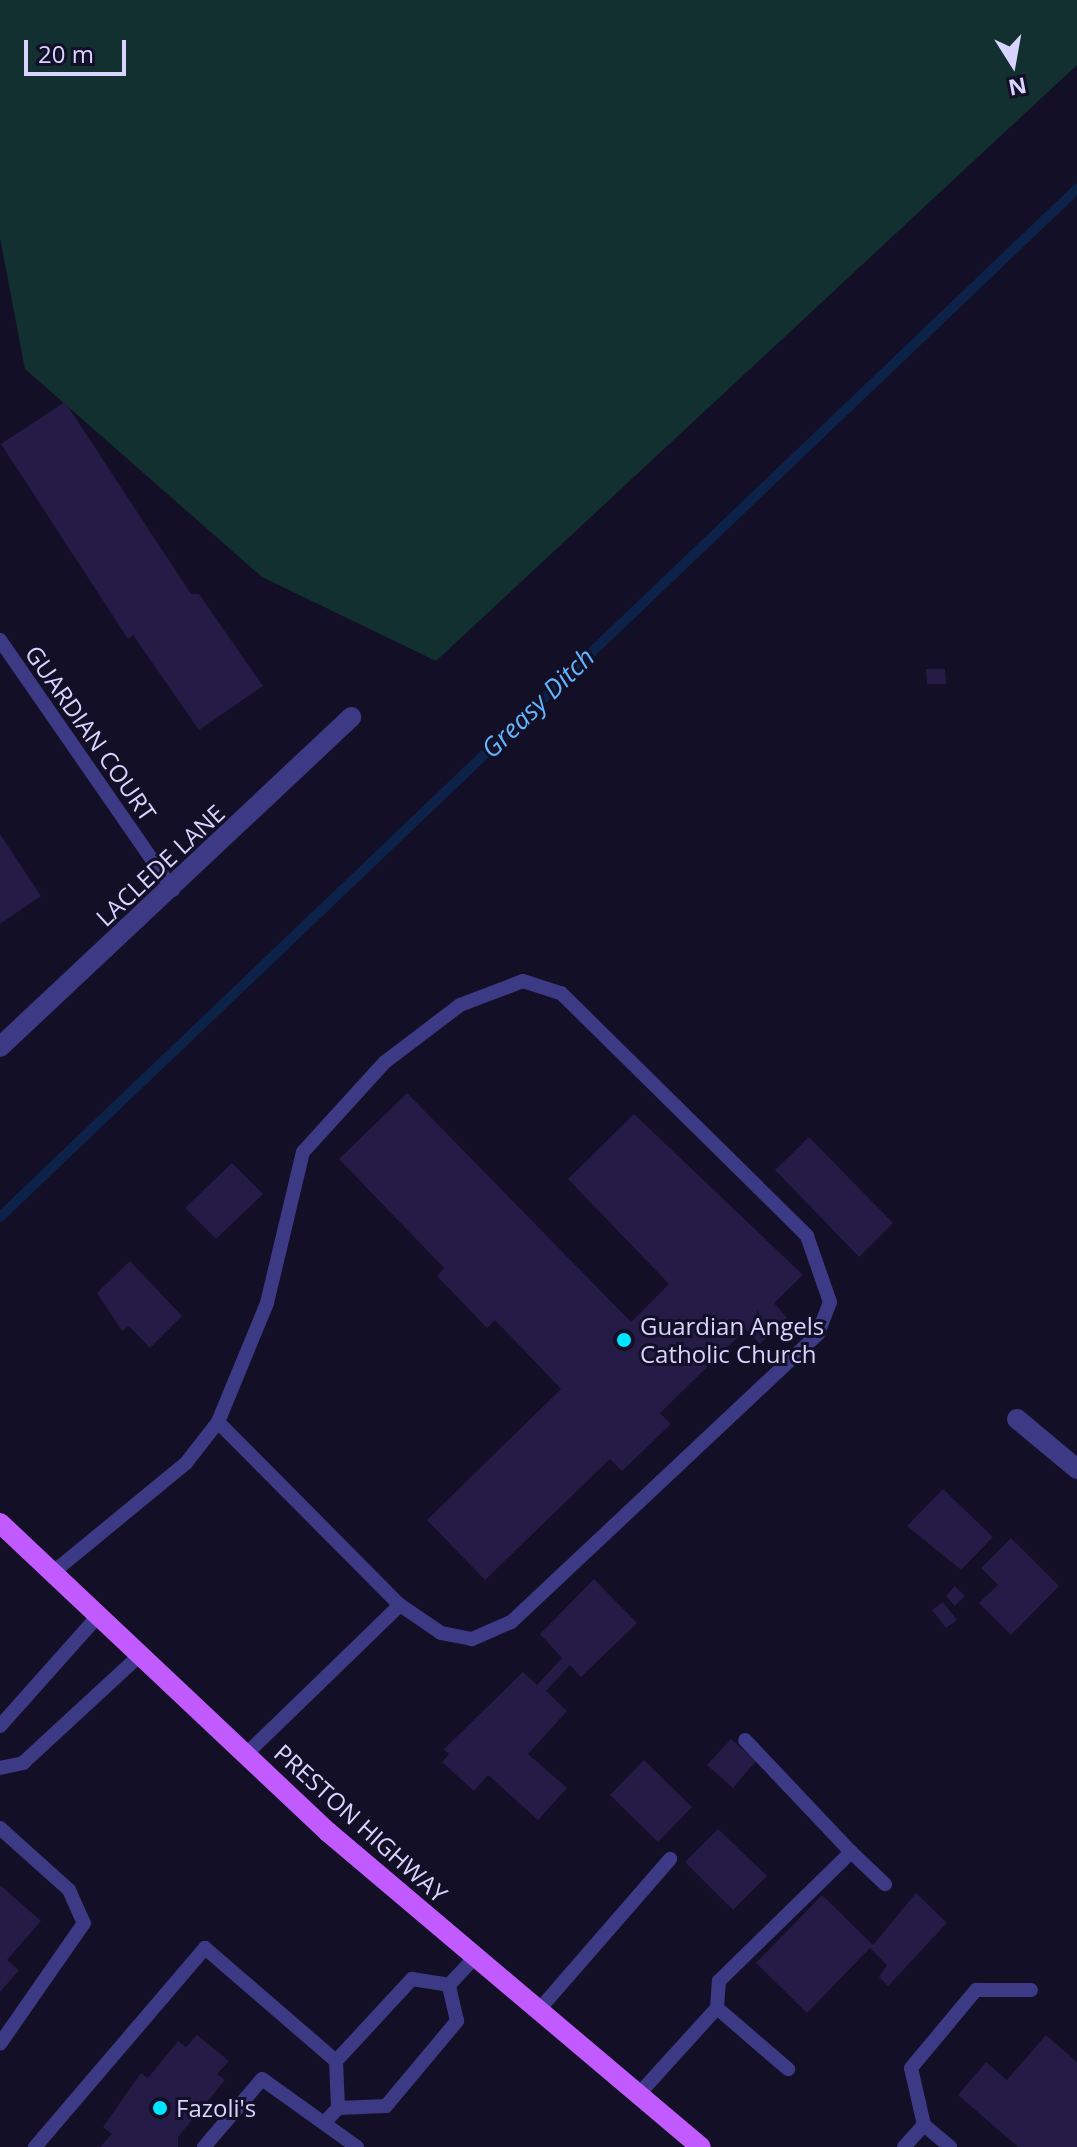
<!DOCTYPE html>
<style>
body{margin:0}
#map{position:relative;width:1077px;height:2147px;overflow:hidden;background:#130f26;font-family:"Open Sans",sans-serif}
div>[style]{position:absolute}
.green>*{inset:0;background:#12302f}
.stream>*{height:10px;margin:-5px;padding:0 5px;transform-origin:5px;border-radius:5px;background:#0c2248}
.building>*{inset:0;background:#241b47}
.service>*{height:14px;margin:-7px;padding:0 7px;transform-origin:7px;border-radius:7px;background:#3d3a85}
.minor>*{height:20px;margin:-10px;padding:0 10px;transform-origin:10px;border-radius:10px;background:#3d3a85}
.primary>*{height:20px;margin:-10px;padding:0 10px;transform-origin:10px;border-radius:10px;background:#c25bff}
.dots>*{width:22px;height:22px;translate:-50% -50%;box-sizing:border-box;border:4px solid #130f26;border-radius:50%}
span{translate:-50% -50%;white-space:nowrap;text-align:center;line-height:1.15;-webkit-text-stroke:6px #130f26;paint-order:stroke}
.street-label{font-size:24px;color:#d9d4ff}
.poi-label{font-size:24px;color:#d9d4ff}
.left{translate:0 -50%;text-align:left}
.water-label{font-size:26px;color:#62b6ff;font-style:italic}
.north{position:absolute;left:973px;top:24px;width:80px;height:80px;-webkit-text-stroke:6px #130f26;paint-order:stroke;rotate:169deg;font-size:22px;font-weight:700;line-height:32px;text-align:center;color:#d9d4ff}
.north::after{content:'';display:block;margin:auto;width:28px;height:36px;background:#d9d4ff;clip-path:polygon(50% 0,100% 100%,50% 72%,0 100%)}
.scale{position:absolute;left:24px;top:40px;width:102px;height:36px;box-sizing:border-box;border:4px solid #d9d4ff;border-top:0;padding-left:10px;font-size:24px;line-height:28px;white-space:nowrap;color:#d9d4ff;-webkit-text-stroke:6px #130f26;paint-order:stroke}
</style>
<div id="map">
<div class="green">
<i style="clip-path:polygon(0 0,1077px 0,1077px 65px,436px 661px,262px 577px,25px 369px,0 238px)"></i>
</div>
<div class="stream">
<i style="left:0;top:1217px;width:1489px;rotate:-43.67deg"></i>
</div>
<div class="building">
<i style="clip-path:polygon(65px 402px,191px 594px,199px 594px,263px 686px,199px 730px,133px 635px,128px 639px,1px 444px)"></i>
<i style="clip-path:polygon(926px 669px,945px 669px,946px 684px,927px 684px)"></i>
<i style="clip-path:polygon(0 834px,41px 896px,0 924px)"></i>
<i style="clip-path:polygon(407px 1093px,631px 1322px,669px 1284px,568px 1179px,634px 1114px,803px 1275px,774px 1303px,787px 1318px,760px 1344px,746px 1329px,660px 1413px,671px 1424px,622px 1471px,610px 1459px,485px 1580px,427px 1520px,561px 1389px,495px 1320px,487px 1328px,437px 1276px,444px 1268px,339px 1159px)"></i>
<i style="clip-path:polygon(809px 1137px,893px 1223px,859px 1257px,775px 1170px)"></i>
<i style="clip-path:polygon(232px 1163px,263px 1194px,216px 1239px,185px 1208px)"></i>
<i style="clip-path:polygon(130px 1261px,182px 1316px,150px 1348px,129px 1326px,122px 1331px,97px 1293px)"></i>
<i style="clip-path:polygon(943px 1489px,993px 1537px,961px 1570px,907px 1526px)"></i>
<i style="clip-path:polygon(1011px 1538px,1059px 1586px,1011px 1635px,979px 1603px,998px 1585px,981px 1568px)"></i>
<i style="clip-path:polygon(594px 1579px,637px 1623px,581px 1677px,570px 1665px,546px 1691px,567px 1711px,528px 1754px,567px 1788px,538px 1820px,488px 1775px,474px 1791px,442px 1762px,449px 1754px,444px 1749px,523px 1672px,537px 1685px,562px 1658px,540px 1634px)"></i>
<i style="clip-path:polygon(955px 1586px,965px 1596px,955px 1606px,946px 1596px)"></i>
<i style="clip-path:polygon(943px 1602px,957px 1620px,946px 1628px,932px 1610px)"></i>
<i style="clip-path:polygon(731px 1739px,756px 1761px,733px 1788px,707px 1765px)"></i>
<i style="clip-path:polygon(644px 1760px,692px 1807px,658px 1842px,610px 1795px)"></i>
<i style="clip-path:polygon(718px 1829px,767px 1876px,733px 1910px,685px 1862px)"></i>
<i style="clip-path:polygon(0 1885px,41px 1921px,7px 1960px,19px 1970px,0 1992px)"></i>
<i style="clip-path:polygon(916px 1893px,947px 1923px,888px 1986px,879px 1977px,887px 1965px,870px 1948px,807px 2013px,756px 1963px,822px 1895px,873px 1945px)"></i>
<i style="clip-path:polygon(197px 2035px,229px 2061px,217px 2074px,225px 2080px,178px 2137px,178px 2147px,100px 2147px,112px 2134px,103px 2127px,141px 2073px,148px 2078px,178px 2041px,186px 2047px)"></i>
<i style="clip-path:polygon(1046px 2035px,1077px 2062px,1077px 2147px,1018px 2147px,958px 2095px,986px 2062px,1007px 2080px)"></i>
</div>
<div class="service">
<i style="left:0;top:640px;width:304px;rotate:55.3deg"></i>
<i style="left:218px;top:1422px;width:258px;rotate:45.2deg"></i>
<i style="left:51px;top:1574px;width:175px;rotate:-39.4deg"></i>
<i style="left:186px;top:1463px;width:52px;rotate:-52deg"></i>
<i style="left:218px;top:1422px;width:129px;rotate:-67.6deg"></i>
<i style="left:267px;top:1303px;width:155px;rotate:-76.6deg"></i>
<i style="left:303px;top:1152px;width:122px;rotate:-47.7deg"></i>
<i style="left:385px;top:1062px;width:94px;rotate:-37.2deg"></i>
<i style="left:460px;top:1005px;width:67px;rotate:-20.9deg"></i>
<i style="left:523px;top:981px;width:40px;rotate:18deg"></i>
<i style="left:561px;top:993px;width:346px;rotate:44.6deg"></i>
<i style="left:807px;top:1236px;width:70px;rotate:70.8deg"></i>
<i style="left:830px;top:1302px;width:34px;rotate:111deg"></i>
<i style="left:818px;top:1334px;width:421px;rotate:136.8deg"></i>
<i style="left:511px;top:1622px;width:43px;rotate:156.4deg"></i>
<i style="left:472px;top:1639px;width:32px;rotate:-169deg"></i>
<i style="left:441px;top:1633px;width:50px;rotate:-145.7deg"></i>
<i style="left:400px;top:1605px;width:216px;rotate:135.9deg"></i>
<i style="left:0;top:1726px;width:146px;rotate:-48.3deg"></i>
<i style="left:0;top:1768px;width:24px;rotate:-12deg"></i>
<i style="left:23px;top:1763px;width:158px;rotate:-42.7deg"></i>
<i style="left:0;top:1828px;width:93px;rotate:41.9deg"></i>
<i style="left:69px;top:1890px;width:36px;rotate:66deg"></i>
<i style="left:84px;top:1923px;width:147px;rotate:124.8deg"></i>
<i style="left:851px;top:1852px;width:47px;rotate:43.3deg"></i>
<i style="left:449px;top:1985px;width:37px;rotate:-47deg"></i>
<i style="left:717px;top:2008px;width:94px;rotate:40.7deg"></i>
<i style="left:537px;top:2012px;width:203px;rotate:-49deg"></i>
<i style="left:638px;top:2095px;width:118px;rotate:-47.8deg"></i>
<i style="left:717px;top:2008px;width:27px;rotate:-86deg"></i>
<i style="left:719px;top:1981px;width:185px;rotate:-44.3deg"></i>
<i style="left:851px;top:1852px;width:154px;rotate:-133.4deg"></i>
<i style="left:338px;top:2108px;width:48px;rotate:-2.4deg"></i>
<i style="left:386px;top:2106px;width:111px;rotate:-50.1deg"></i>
<i style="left:457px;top:2021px;width:37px;rotate:-103deg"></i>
<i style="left:325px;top:2122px;width:19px;rotate:-47deg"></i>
<i style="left:338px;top:2108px;width:47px;rotate:-92.4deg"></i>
<i style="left:336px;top:2061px;width:112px;rotate:-47.2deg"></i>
<i style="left:412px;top:1979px;width:37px;rotate:9deg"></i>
<i style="left:924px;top:2125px;width:58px;rotate:-102.8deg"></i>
<i style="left:911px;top:2068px;width:102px;rotate:-50.2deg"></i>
<i style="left:976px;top:1990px;width:55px"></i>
<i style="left:35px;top:2147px;width:262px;rotate:-49.5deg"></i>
<i style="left:205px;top:1948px;width:173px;rotate:40.8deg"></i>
<i style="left:204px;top:2147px;width:89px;rotate:-49.5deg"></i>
<i style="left:262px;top:2079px;width:117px;rotate:35.6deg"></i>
<i style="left:904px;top:2147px;width:30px;rotate:-48deg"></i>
<i style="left:924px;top:2125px;width:34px;rotate:40deg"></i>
</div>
<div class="minor">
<i style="left:0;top:1047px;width:482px;rotate:-43.2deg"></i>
<i style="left:1017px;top:1419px;width:78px;rotate:39.8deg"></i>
</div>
<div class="primary">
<i style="left:0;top:1523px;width:451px;rotate:43.3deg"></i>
<i style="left:328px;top:1832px;width:488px;rotate:40.2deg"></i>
</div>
<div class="dots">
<i style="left:624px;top:1340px;background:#00e5ff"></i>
<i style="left:160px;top:2108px;background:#00e5ff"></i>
</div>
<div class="street-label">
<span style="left:91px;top:733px;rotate:55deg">GUARDIAN COURT</span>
<span style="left:160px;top:865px;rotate:-43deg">LACLEDE LANE</span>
<span style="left:361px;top:1823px;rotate:42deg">PRESTON HIGHWAY</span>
</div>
<div class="poi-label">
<span class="left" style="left:640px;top:1340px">Guardian Angels<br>Catholic Church</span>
<span class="left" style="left:176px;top:2108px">Fazoli's</span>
</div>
<div class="water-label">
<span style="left:538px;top:703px;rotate:-44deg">Greasy Ditch</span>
</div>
<div class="north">N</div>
<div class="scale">20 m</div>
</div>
